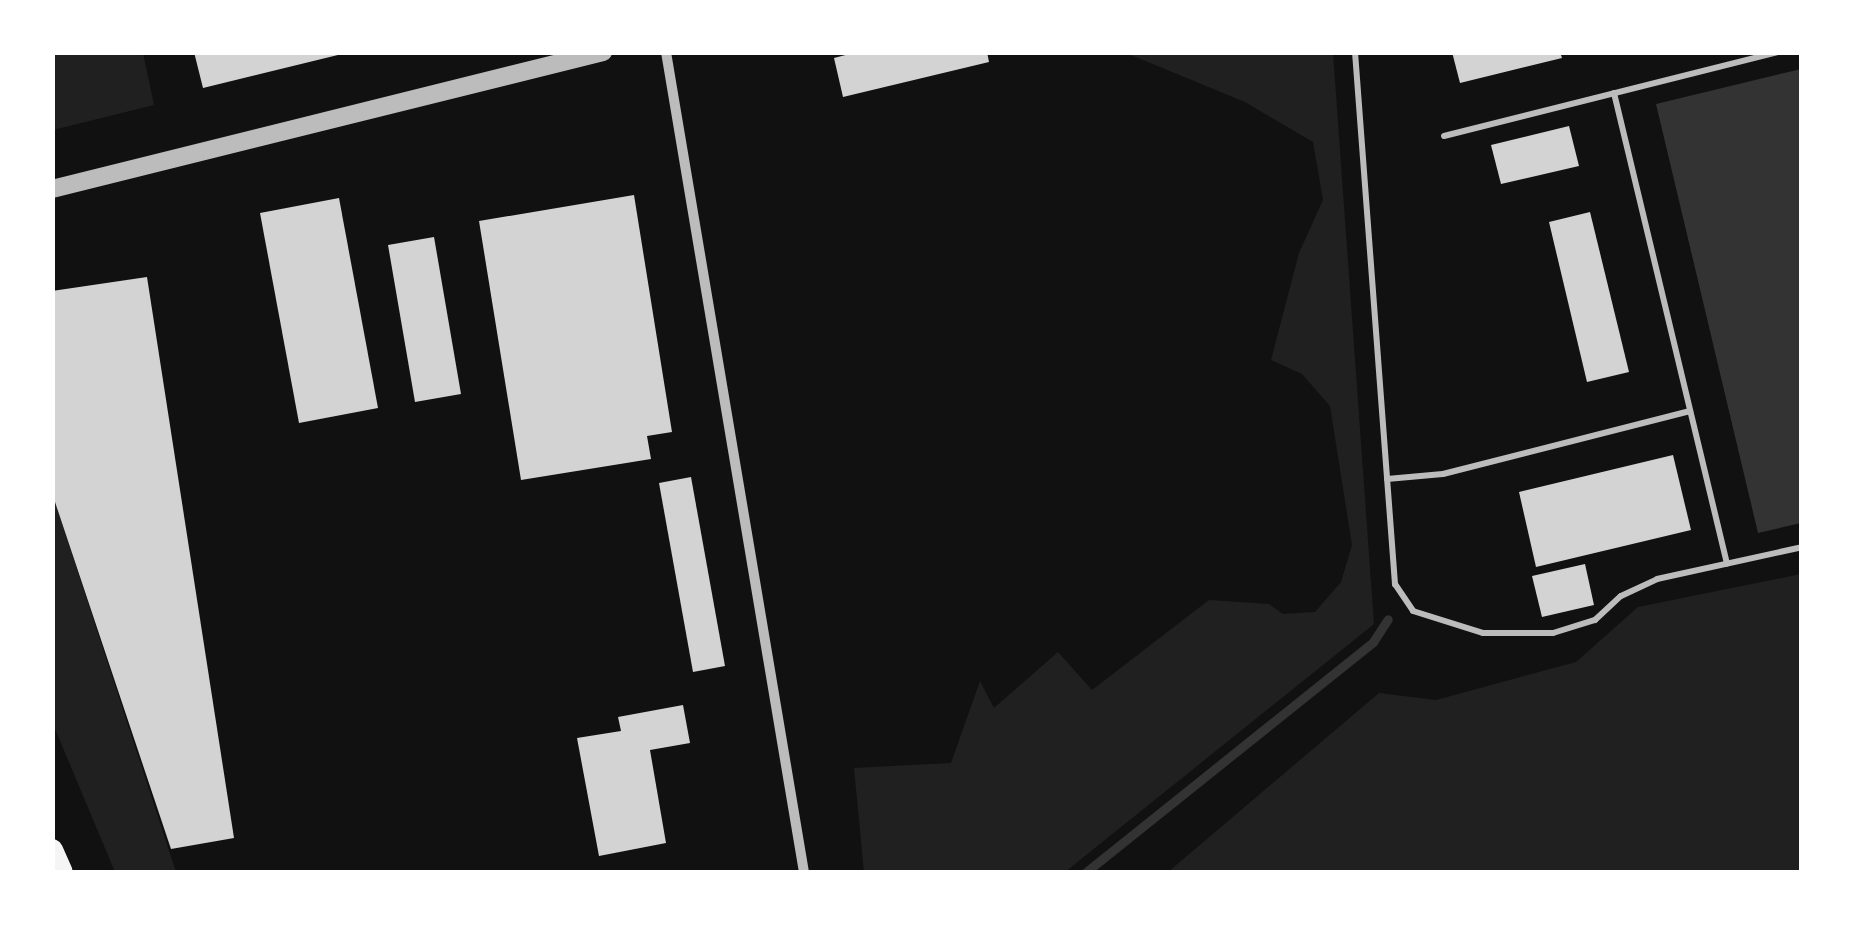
<!DOCTYPE html>
<style>
body{margin:0}
#map{position:relative;width:1854px;height:925px;overflow:hidden;background:#111;font-family:"Alegreya Sans",sans-serif}
div>[style]{position:absolute}
.green>*{inset:0;background:#202020}
.water>*{inset:0;background:#333}
.stream>*{height:9px;margin:-4.5px;padding:0 4.5px;transform-origin:4.5px;border-radius:4.5px;background:#333}
.building>*{inset:0;background:#d3d3d3}
.service>*{height:6px;margin:-3px;padding:0 3px;transform-origin:3px;border-radius:3px;background:#bcbcbc}
.minor>*{height:10px;margin:-5px;padding:0 5px;transform-origin:5px;border-radius:5px;background:#bcbcbc}
.tertiary>*{height:18px;margin:-9px;padding:0 9px;transform-origin:9px;border-radius:9px;background:#bcbcbc}
.trunk>*{height:22px;margin:-11px;padding:0 11px;transform-origin:11px;border-radius:11px;background:#f5f5f5}
span{translate:-50% -50%;white-space:nowrap;text-align:center;line-height:1.15;-webkit-text-stroke:10px #fff;paint-order:stroke}
.frame{position:absolute;inset:0;border:55px solid #fff;pointer-events:none}
</style>
<div id="map">
<div class="green">
<i style="clip-path:polygon(52px 53px,143px 53px,154px 105px,53px 130px)"></i>
<i style="clip-path:polygon(1126px 53px,1333px 53px,1374px 624px,1065px 872px,864px 872px,854px 768px,951px 763px,980px 681px,994px 708px,1058px 652px,1092px 690px,1209px 600px,1269px 604px,1283px 614px,1315px 612px,1341px 582px,1352px 545px,1330px 406px,1302px 374px,1271px 360px,1299px 253px,1323px 200px,1313px 142px,1245px 102px)"></i>
<i style="clip-path:polygon(52px 496px,53px 496px,176px 872px,115px 872px,53px 724px)"></i>
<i style="clip-path:polygon(1801px 574px,1801px 872px,1168px 872px,1379px 693px,1436px 700px,1576px 662px,1638px 607px)"></i>
</div>
<div class="water">
<i style="clip-path:polygon(1801px 69px,1801px 523px,1758px 533px,1656px 104px)"></i>
</div>
<div class="stream">
<i style="left:1086px;top:872px;width:368px;rotate:-38.7deg"></i>
<i style="left:1373px;top:642px;width:27px;rotate:-57deg"></i>
</div>
<div class="building">
<i style="clip-path:polygon(194px 52px,342px 52px,342px 54px,203px 88px)"></i>
<i style="clip-path:polygon(857px 52px,987px 52px,989px 62px,843px 97px,834px 58px)"></i>
<i style="clip-path:polygon(1452px 52px,1560px 52px,1562px 58px,1460px 83px)"></i>
<i style="clip-path:polygon(1569px 126px,1579px 166px,1501px 184px,1491px 145px)"></i>
<i style="clip-path:polygon(634px 195px,672px 432px,647px 436px,651px 459px,521px 480px,479px 221px)"></i>
<i style="clip-path:polygon(339px 198px,378px 408px,299px 423px,260px 213px)"></i>
<i style="clip-path:polygon(1590px 212px,1629px 372px,1587px 382px,1549px 222px)"></i>
<i style="clip-path:polygon(434px 237px,461px 394px,415px 402px,388px 245px)"></i>
<i style="clip-path:polygon(147px 277px,234px 838px,171px 849px,52px 493px,52px 291px)"></i>
<i style="clip-path:polygon(1673px 455px,1691px 530px,1536px 567px,1519px 492px)"></i>
<i style="clip-path:polygon(691px 477px,725px 666px,693px 672px,659px 483px)"></i>
<i style="clip-path:polygon(1585px 564px,1594px 605px,1542px 617px,1532px 576px)"></i>
<i style="clip-path:polygon(683px 705px,690px 743px,650px 750px,666px 843px,599px 856px,577px 738px,621px 731px,618px 717px)"></i>
</div>
<div class="service">
<i style="left:1355px;top:52px;width:534px;rotate:85.7deg"></i>
<i style="left:1395px;top:584px;width:32px;rotate:56deg"></i>
<i style="left:1413px;top:611px;width:73px;rotate:17.4deg"></i>
<i style="left:1483px;top:633px;width:70px"></i>
<i style="left:1553px;top:633px;width:44px;rotate:-17.2deg"></i>
<i style="left:1595px;top:620px;width:35px;rotate:-43deg"></i>
<i style="left:1621px;top:596px;width:40px;rotate:-25deg"></i>
<i style="left:1657px;top:579px;width:148px;rotate:-12.4deg"></i>
<i style="left:1614px;top:93px;width:484px;rotate:76.5deg"></i>
<i style="left:1444px;top:136px;width:344px;rotate:-14.1deg"></i>
<i style="left:1387px;top:479px;width:56px;rotate:-5.1deg"></i>
<i style="left:1443px;top:474px;width:255px;rotate:-14.3deg"></i>
</div>
<div class="minor">
<i style="left:666px;top:52px;width:832px;rotate:80.45deg"></i>
</div>
<div class="tertiary">
<i style="left:52px;top:189px;width:568px;rotate:-13.96deg"></i>
</div>
<div class="trunk">
<i style="left:52px;top:850px;width:24px;rotate:66deg"></i>
</div>
<div class="frame"></div>
</div>
